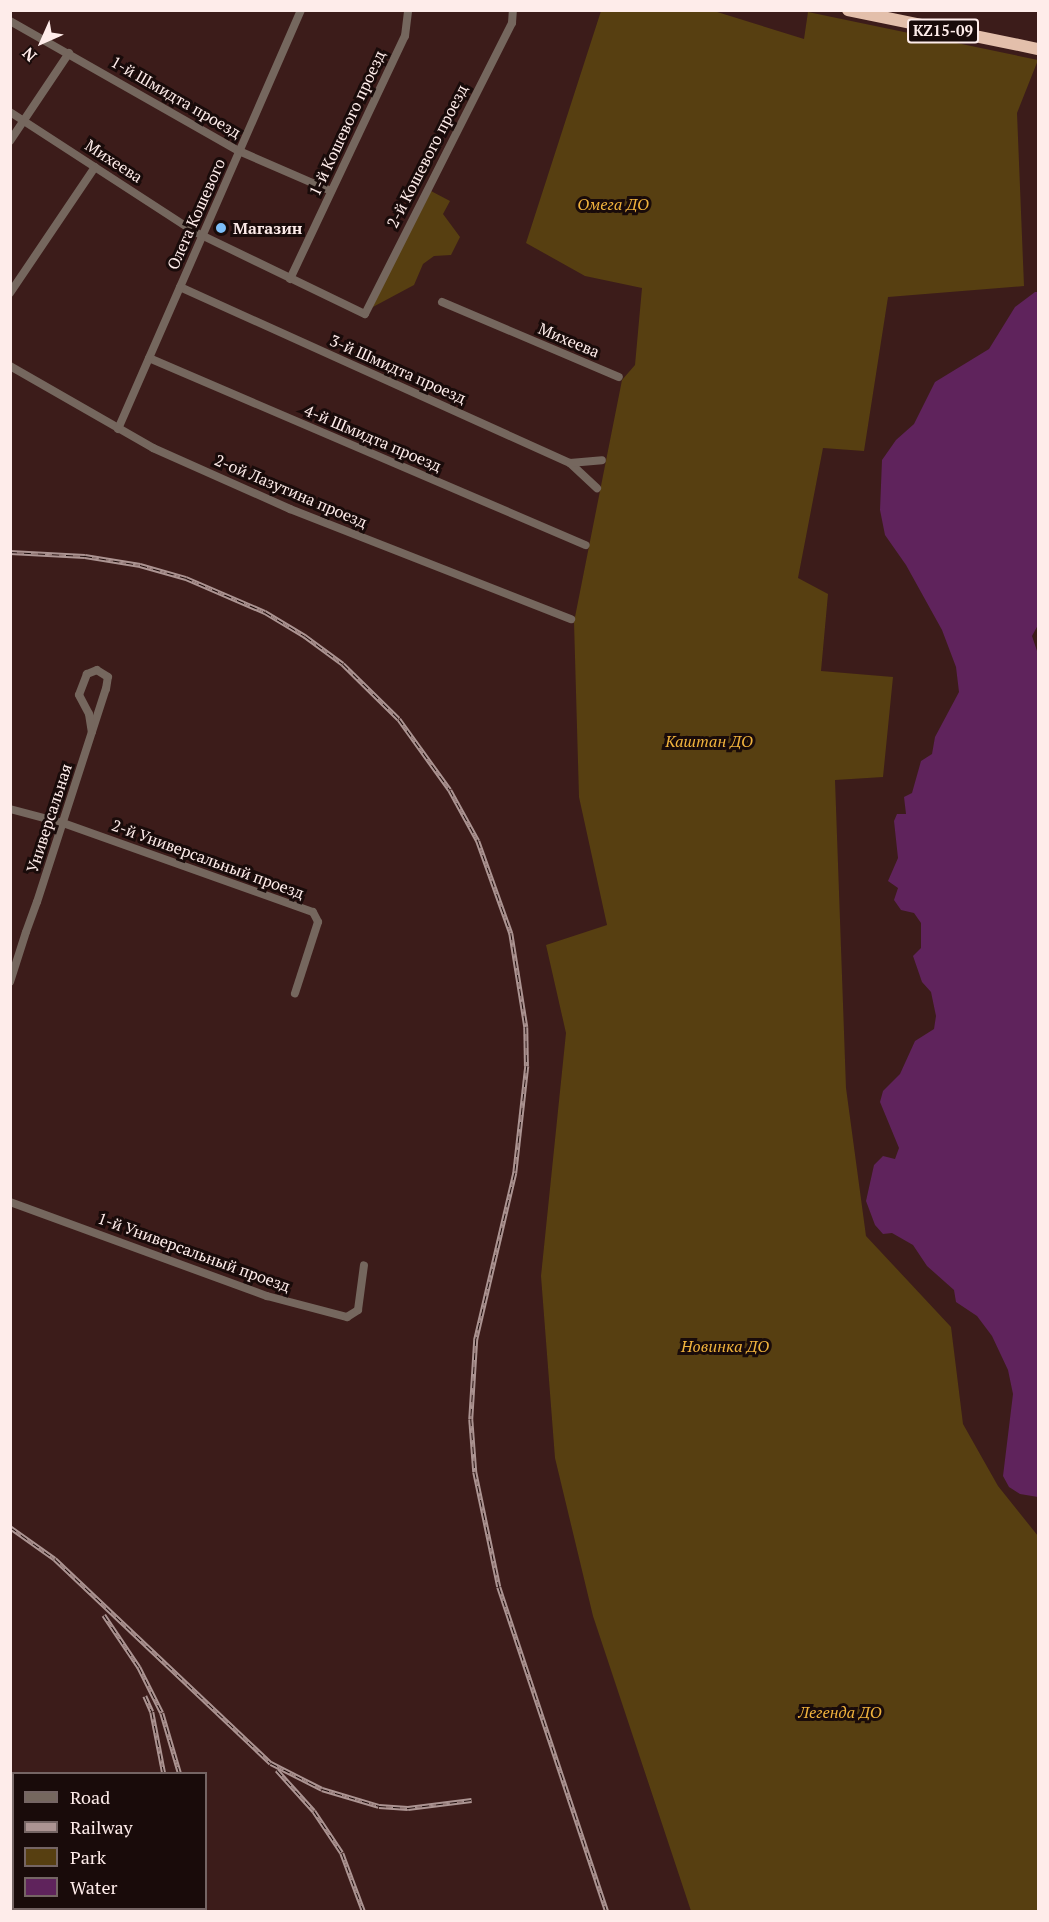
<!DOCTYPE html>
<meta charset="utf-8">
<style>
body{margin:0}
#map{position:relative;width:1049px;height:1922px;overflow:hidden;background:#3c1c1a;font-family:"PT Serif",serif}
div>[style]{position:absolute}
.green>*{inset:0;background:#573f11}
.water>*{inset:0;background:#5f235c}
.minor>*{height:8px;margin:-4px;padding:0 4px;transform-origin:4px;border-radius:4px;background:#75675e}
.highway>*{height:12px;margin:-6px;padding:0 6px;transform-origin:6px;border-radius:6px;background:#e3bfab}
.rail>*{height:4.5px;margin-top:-2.25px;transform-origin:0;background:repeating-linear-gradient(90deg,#190b0a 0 7px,#ac9492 0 14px);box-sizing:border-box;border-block:2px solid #ac9492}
.dots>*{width:16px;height:16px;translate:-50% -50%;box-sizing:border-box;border:3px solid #190b0a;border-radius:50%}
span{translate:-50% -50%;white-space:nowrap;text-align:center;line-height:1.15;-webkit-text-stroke:6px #190b0a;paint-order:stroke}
.shield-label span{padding:2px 4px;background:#190b0a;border:2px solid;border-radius:4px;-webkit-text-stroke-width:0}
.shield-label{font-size:15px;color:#feecea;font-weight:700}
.street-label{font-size:16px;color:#feecea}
.park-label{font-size:16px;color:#f1b33d;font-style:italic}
.poi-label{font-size:16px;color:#feecea;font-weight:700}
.left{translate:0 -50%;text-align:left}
.frame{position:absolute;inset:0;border:12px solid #feecea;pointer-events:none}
.legend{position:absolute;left:12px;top:1772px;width:195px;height:138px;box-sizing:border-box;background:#190b0a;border:2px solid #756564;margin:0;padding:8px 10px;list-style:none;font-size:18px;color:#feecea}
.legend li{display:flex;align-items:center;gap:12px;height:30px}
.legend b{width:30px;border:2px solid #756564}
.north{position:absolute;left:12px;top:12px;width:60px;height:60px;-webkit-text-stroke:4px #190b0a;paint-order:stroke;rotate:225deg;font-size:16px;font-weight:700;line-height:24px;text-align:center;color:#feecea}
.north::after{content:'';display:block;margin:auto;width:21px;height:27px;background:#feecea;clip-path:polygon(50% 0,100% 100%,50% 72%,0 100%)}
</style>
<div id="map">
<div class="green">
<i style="clip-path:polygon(601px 11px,714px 11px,804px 39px,808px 12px,1038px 60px,1017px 113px,1024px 286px,888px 297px,864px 451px,823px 448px,798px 578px,828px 594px,821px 671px,893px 677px,883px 777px,835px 780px,846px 1088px,866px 1236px,951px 1327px,963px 1424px,998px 1486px,1038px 1536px,1038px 1911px,691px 1911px,593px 1616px,555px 1458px,541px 1276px,566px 1033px,546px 945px,607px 925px,579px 797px,574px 622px,622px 380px,635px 365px,642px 288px,585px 276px,526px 243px)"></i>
<i style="clip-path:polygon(431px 191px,450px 201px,443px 214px,460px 237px,451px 255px,434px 256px,423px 264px,414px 285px,371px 308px)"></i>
</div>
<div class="water">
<i style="clip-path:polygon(1035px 292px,1038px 292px,1038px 625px,1032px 636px,1038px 654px,1038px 1497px,1020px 1494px,1009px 1487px,1003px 1476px,1013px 1394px,1008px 1370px,992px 1336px,977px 1316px,956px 1302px,954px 1290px,927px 1266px,913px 1245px,892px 1233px,883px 1234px,875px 1225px,866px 1201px,874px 1165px,883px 1156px,895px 1159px,899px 1148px,880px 1102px,883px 1091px,900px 1074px,915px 1041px,934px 1029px,936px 1016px,931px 992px,922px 982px,913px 956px,921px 948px,921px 923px,914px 913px,901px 910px,894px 900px,898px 888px,888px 881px,898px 858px,894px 821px,897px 814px,906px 814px,904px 797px,912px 793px,921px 761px,932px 754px,935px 737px,959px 692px,956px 667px,942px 630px,906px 565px,885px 535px,880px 510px,882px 460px,896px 440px,914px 424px,935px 382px,989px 349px,1015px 307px)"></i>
</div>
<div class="minor">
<i style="left:10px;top:21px;width:263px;rotate:29.6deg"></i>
<i style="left:239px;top:151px;width:100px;rotate:23.5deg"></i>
<i style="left:10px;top:112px;width:218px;rotate:33deg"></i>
<i style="left:193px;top:231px;width:191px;rotate:25.8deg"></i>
<i style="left:365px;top:314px;width:326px;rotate:-63.2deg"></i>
<i style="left:512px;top:23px;width:13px;rotate:-86deg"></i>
<i style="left:10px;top:141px;width:106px;rotate:-56.2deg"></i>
<i style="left:290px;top:279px;width:269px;rotate:-64.7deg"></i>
<i style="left:405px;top:36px;width:26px;rotate:-83deg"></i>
<i style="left:180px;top:287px;width:428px;rotate:24.3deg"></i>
<i style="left:570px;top:463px;width:37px;rotate:43deg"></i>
<i style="left:10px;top:293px;width:152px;rotate:-56deg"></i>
<i style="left:442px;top:302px;width:192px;rotate:23deg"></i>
<i style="left:149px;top:358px;width:475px;rotate:23.2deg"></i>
<i style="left:10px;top:366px;width:165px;rotate:29.8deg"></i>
<i style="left:153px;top:448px;width:150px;rotate:24deg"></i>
<i style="left:290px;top:509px;width:302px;rotate:21.4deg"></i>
<i style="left:118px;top:429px;width:457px;rotate:-66.4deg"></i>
<i style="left:570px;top:463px;width:32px;rotate:-5deg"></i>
<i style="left:10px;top:809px;width:55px;rotate:14.8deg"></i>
<i style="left:63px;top:823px;width:265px;rotate:19.6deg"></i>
<i style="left:313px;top:912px;width:11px;rotate:63deg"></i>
<i style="left:318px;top:922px;width:75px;rotate:107.9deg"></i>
<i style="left:10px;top:982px;width:52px;rotate:-72.3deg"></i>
<i style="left:26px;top:932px;width:32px;rotate:-70deg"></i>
<i style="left:37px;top:902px;width:224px;rotate:-72.1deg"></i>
<i style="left:106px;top:689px;width:12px;rotate:-81deg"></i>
<i style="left:108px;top:677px;width:13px;rotate:-148deg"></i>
<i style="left:97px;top:670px;width:11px;rotate:158deg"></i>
<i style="left:87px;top:674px;width:22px;rotate:111deg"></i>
<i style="left:79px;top:695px;width:21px;rotate:62deg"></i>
<i style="left:89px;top:714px;width:18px;rotate:81deg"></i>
<i style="left:10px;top:1202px;width:274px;rotate:20.1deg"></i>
<i style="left:267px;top:1296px;width:83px;rotate:14.7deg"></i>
<i style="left:347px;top:1317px;width:13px;rotate:-32deg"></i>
<i style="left:358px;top:1310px;width:45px;rotate:-82.4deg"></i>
</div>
<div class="highway">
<i style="left:848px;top:10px;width:194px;rotate:11.6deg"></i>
</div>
<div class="rail">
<i style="left:10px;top:552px;width:75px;rotate:3.1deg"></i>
<i style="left:85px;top:556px;width:56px;rotate:9.3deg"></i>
<i style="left:140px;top:565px;width:48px;rotate:15.8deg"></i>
<i style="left:186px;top:578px;width:86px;rotate:23.3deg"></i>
<i style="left:265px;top:612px;width:47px;rotate:31deg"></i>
<i style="left:305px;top:636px;width:47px;rotate:36.4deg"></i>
<i style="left:343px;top:664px;width:78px;rotate:44.5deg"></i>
<i style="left:399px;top:719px;width:87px;rotate:54.3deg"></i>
<i style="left:450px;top:790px;width:58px;rotate:61.2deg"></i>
<i style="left:478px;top:841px;width:98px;rotate:70.3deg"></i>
<i style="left:511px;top:933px;width:95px;rotate:80.9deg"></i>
<i style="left:526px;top:1027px;width:39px;rotate:89deg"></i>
<i style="left:527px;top:1066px;width:108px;rotate:96.4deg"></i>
<i style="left:515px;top:1173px;width:171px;rotate:103.2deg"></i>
<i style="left:476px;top:1339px;width:80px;rotate:93.6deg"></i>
<i style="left:471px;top:1419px;width:53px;rotate:85.7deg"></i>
<i style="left:475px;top:1472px;width:117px;rotate:78.2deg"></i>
<i style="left:499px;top:1587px;width:342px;rotate:71.6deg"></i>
<i style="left:10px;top:1527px;width:55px;rotate:35.4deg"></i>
<i style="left:55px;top:1559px;width:297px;rotate:43.4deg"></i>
<i style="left:271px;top:1763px;width:57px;rotate:27deg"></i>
<i style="left:322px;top:1789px;width:59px;rotate:16.6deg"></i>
<i style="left:379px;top:1806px;width:29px;rotate:4deg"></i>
<i style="left:408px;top:1808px;width:64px;rotate:-7.1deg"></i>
<i style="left:104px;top:1615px;width:63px;rotate:56.1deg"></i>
<i style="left:139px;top:1667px;width:51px;rotate:63.4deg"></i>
<i style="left:162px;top:1713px;width:64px;rotate:73.6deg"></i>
<i style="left:145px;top:1696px;width:17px;rotate:66deg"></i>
<i style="left:152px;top:1712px;width:63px;rotate:79deg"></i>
<i style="left:277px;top:1770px;width:55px;rotate:47.9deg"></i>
<i style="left:314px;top:1811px;width:50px;rotate:56.3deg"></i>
<i style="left:342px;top:1853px;width:63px;rotate:69.6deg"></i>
<i style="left:166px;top:1912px;width:4px;rotate:-90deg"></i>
<i style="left:190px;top:1912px;width:4px;rotate:-90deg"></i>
</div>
<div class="dots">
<i style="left:221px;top:228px;background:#7dbef9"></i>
</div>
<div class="shield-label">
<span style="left:943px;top:31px">KZ15-09</span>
</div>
<div class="street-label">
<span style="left:176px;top:97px;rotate:30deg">1-й Шмидта проезд</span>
<span style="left:347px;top:123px;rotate:-65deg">1-й Кошевого проезд</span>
<span style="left:427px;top:156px;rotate:-63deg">2-й Кошевого проезд</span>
<span style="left:114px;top:161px;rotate:33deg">Михеева</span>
<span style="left:196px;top:214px;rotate:-66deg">Олега Кошевого</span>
<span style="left:569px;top:340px;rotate:23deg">Михеева</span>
<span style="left:398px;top:369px;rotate:24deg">3-й Шмидта проезд</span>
<span style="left:373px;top:438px;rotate:23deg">4-й Шмидта проезд</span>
<span style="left:291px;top:491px;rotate:23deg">2-ой Лазутина проезд</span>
<span style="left:49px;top:818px;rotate:-72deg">Универсальная</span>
<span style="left:208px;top:859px;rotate:20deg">2-й Универсальный проезд</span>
<span style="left:194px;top:1252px;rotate:20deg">1-й Универсальный проезд</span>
</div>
<div class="park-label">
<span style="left:613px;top:204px">Омега ДО</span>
<span style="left:709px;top:741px">Каштан ДО</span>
<span style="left:725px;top:1346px">Новинка ДО</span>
<span style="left:840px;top:1712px">Легенда ДО</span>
</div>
<div class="poi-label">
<span class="left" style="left:233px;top:228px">Магазин</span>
</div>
<div class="frame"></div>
<ul class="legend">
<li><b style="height:8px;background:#75675e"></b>Road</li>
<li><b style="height:8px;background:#ac9492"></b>Railway</li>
<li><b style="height:16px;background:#573f11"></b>Park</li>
<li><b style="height:16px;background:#5f235c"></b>Water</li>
</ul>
<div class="north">N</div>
</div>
